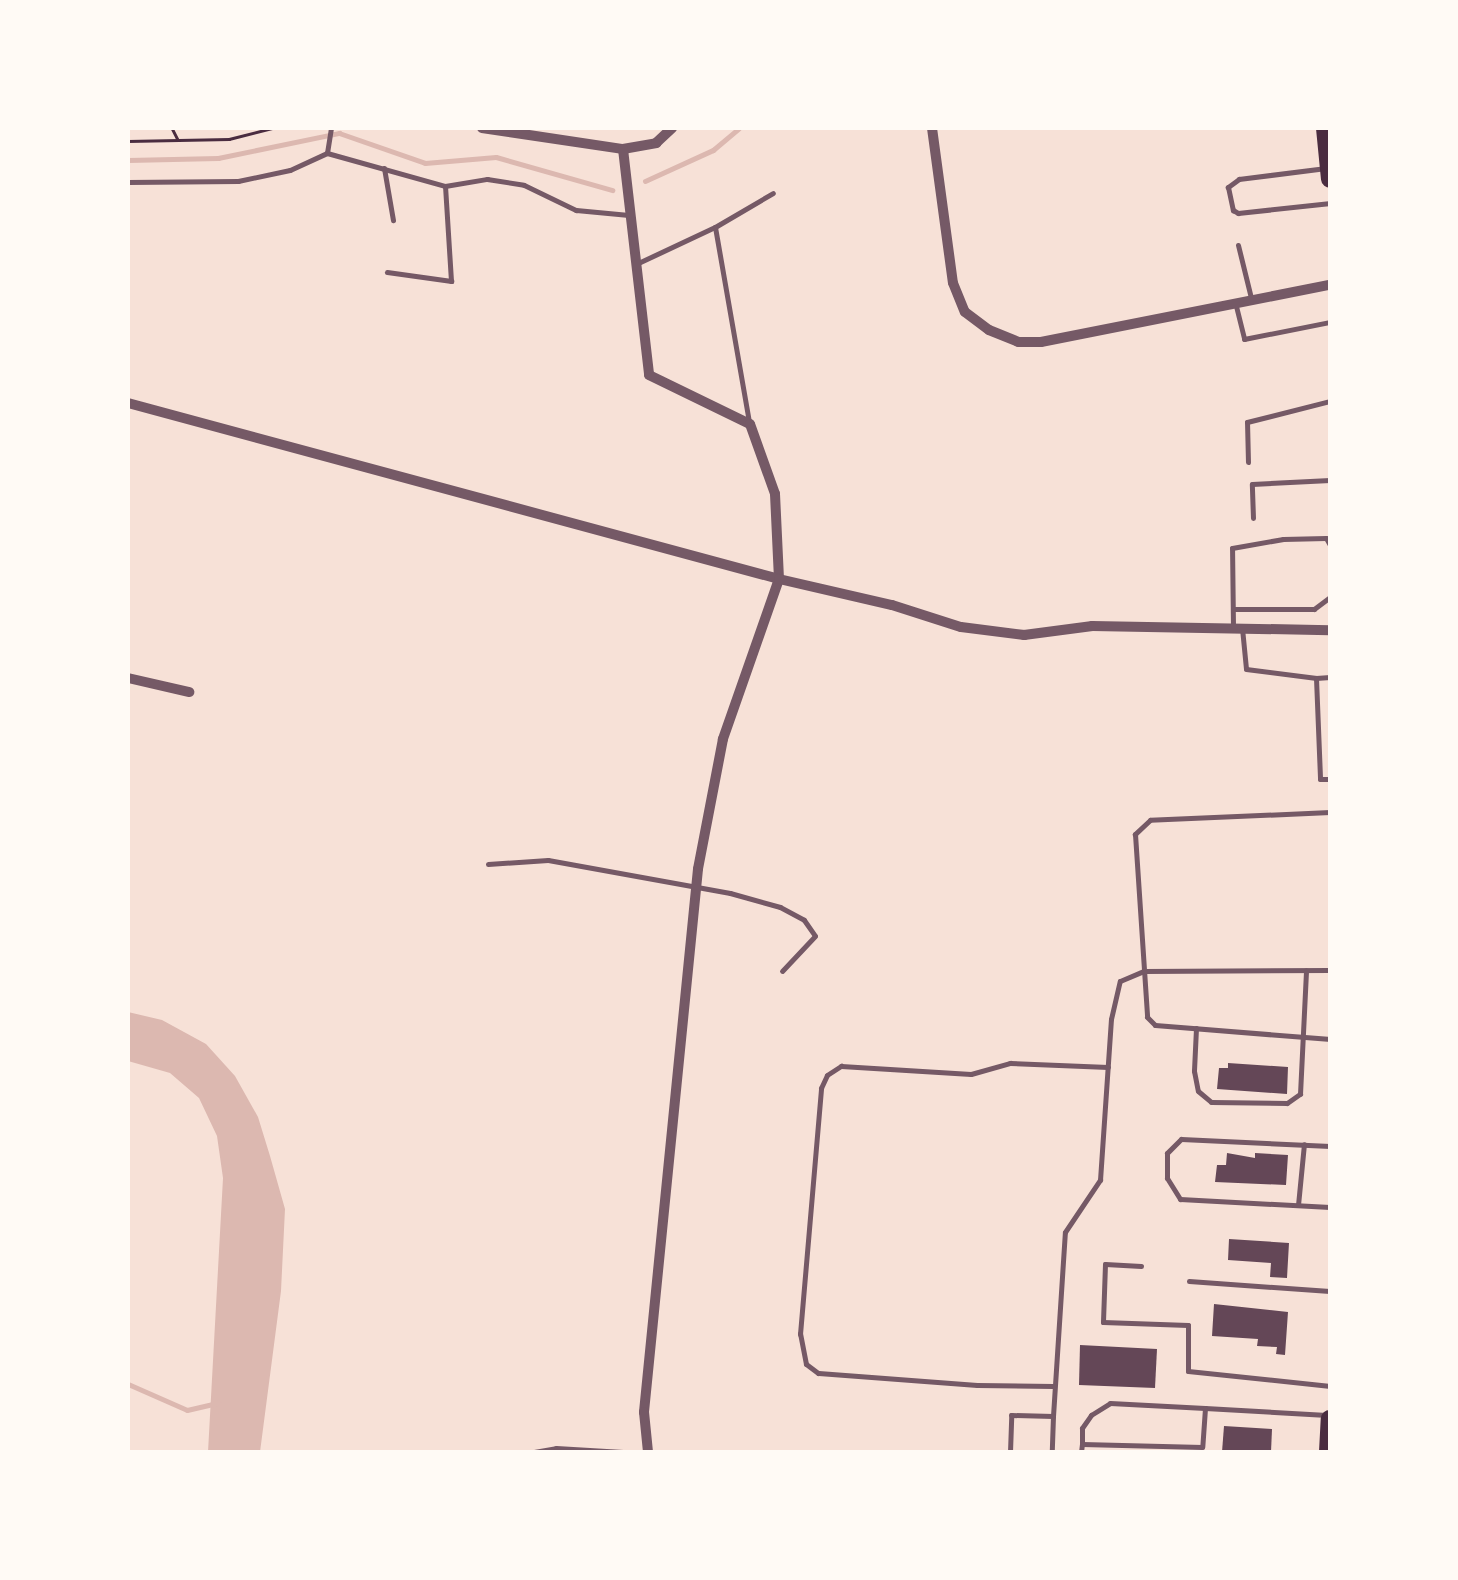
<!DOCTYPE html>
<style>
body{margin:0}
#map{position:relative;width:1458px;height:1580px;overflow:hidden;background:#f7e1d7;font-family:Arial,sans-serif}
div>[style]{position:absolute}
.water>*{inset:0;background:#dcb8b0}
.stream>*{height:5px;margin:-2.5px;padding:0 2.5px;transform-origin:2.5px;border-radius:2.5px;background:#dcb8b0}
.building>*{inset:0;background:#644757}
.path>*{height:2.5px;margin:-1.25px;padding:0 1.25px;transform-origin:1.25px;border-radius:1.25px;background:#4a2c40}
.service>*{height:5px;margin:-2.5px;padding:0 2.5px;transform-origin:2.5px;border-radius:2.5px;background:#755966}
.minor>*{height:10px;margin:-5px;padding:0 5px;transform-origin:5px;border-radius:5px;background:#755966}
.primary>*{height:18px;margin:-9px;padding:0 9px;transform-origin:9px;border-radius:9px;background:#4a2c40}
span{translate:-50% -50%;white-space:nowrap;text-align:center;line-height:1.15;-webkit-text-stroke:8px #fffaf5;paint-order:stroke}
.frame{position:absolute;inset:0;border:130px solid #fffaf5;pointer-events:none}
</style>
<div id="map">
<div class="water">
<i style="clip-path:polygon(128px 1012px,162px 1020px,206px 1044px,235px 1076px,258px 1117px,270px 1156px,285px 1209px,281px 1291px,260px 1452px,208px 1452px,223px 1178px,217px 1136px,199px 1098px,170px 1073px,128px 1061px)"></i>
</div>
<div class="stream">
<i style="left:128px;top:160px;width:90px;rotate:-1.3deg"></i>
<i style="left:218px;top:158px;width:124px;rotate:-11.7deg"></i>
<i style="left:339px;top:133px;width:91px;rotate:19.2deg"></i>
<i style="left:425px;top:163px;width:71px;rotate:-4.8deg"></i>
<i style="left:496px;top:157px;width:121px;rotate:15.9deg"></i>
<i style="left:645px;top:181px;width:75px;rotate:-24.5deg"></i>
<i style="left:713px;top:150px;width:34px;rotate:-40deg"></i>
<i style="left:128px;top:1384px;width:64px;rotate:23.8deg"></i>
<i style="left:187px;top:1410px;width:32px;rotate:-13deg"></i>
</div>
<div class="building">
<i style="clip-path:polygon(1228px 1063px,1288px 1067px,1287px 1094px,1217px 1089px,1219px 1068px,1228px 1068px)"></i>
<i style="clip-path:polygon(1227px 1153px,1255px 1158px,1255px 1153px,1288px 1155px,1286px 1185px,1215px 1182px,1217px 1165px,1226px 1165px)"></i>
<i style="clip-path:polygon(1229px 1239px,1289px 1243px,1287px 1278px,1270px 1277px,1271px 1263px,1228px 1260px)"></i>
<i style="clip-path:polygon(1214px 1304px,1288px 1312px,1285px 1355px,1276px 1354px,1277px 1347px,1257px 1346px,1258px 1339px,1212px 1336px)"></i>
<i style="clip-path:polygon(1080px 1345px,1157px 1349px,1155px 1388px,1079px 1385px)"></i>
<i style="clip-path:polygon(1224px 1426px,1272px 1429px,1271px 1452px,1222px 1452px)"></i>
</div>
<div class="path">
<i style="left:172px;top:128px;width:13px;rotate:63deg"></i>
<i style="left:128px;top:141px;width:101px;rotate:-1.1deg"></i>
<i style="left:229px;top:139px;width:44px;rotate:-14.3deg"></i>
</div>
<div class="service">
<i style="left:327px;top:153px;width:25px;rotate:-81deg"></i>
<i style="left:384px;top:168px;width:53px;rotate:80.2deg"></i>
<i style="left:1326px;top:168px;width:88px;rotate:172.8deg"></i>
<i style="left:1239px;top:179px;width:14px;rotate:144deg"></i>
<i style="left:1228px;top:187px;width:24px;rotate:78deg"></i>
<i style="left:1233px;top:210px;width:6px;rotate:31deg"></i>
<i style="left:1238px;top:213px;width:93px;rotate:-6.2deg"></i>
<i style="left:128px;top:182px;width:110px;rotate:-0.5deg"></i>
<i style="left:238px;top:181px;width:53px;rotate:-11.9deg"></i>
<i style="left:290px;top:170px;width:41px;rotate:-24.7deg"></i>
<i style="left:327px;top:153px;width:123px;rotate:15.6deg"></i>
<i style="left:445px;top:186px;width:43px;rotate:-9.5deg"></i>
<i style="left:487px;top:179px;width:37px;rotate:9deg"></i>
<i style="left:524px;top:185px;width:58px;rotate:25.7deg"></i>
<i style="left:576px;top:210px;width:53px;rotate:5.4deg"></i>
<i style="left:715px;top:227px;width:67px;rotate:-30.4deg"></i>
<i style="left:1238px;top:245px;width:55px;rotate:76.2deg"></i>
<i style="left:636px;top:264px;width:87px;rotate:-25.1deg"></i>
<i style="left:715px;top:227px;width:197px;rotate:80.1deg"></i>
<i style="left:387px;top:272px;width:65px;rotate:8deg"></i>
<i style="left:451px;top:281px;width:95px;rotate:-93.6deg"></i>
<i style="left:1236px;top:306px;width:34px;rotate:76deg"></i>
<i style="left:1244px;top:339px;width:88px;rotate:-11.2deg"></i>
<i style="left:1248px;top:462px;width:40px;rotate:-91.4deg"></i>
<i style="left:1247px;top:422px;width:86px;rotate:-14.2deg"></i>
<i style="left:1253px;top:518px;width:34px;rotate:-92deg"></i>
<i style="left:1252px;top:484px;width:78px;rotate:-2.9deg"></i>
<i style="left:1233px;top:609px;width:81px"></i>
<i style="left:1314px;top:609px;width:20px;rotate:-37deg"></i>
<i style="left:1233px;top:626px;width:78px;rotate:-90.7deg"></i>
<i style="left:1232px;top:548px;width:52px;rotate:-10deg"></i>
<i style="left:1283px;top:539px;width:43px;rotate:-1.3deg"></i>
<i style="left:1326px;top:538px;width:8px;rotate:60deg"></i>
<i style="left:1242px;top:628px;width:41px;rotate:84.4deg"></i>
<i style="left:1246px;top:669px;width:71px;rotate:7.3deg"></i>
<i style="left:1330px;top:677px;width:14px;rotate:176deg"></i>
<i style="left:1316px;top:678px;width:101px;rotate:87.7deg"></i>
<i style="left:1320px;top:779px;width:10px"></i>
<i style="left:1330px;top:812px;width:180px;rotate:177.5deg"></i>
<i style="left:1150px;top:820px;width:21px;rotate:137deg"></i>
<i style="left:1135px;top:834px;width:183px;rotate:86.2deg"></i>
<i style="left:1147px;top:1017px;width:11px;rotate:45deg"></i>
<i style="left:1155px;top:1025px;width:176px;rotate:4.6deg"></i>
<i style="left:488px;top:864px;width:60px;rotate:-3.8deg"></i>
<i style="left:548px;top:860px;width:185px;rotate:10.3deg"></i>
<i style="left:730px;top:893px;width:52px;rotate:15.6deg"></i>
<i style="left:780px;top:907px;width:27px;rotate:28deg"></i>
<i style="left:804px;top:920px;width:19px;rotate:55deg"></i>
<i style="left:815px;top:936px;width:48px;rotate:133.3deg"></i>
<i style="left:1196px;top:1028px;width:43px;rotate:92.7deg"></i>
<i style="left:1194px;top:1071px;width:20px;rotate:79deg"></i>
<i style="left:1198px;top:1091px;width:17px;rotate:40deg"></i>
<i style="left:1211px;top:1102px;width:76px;rotate:0.8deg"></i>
<i style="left:1287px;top:1103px;width:16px;rotate:-35deg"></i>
<i style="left:1300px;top:1094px;width:124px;rotate:-87.2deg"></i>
<i style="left:1330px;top:1146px;width:149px;rotate:-177.3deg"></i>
<i style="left:1181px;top:1139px;width:20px;rotate:135deg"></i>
<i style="left:1167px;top:1153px;width:25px;rotate:90deg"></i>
<i style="left:1167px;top:1178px;width:25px;rotate:58deg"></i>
<i style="left:1180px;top:1199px;width:150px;rotate:3.1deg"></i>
<i style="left:1298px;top:1205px;width:61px;rotate:-84.4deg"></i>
<i style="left:1141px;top:1266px;width:36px;rotate:-177deg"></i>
<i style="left:1105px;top:1264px;width:58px;rotate:92deg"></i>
<i style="left:1103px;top:1322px;width:85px;rotate:2deg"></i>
<i style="left:1188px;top:1325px;width:46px;rotate:90deg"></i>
<i style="left:1188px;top:1371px;width:143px;rotate:6deg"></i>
<i style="left:1189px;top:1281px;width:141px;rotate:4.1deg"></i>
<i style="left:1053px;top:1386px;width:76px;rotate:-179.2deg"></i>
<i style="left:977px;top:1385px;width:159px;rotate:-175.7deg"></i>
<i style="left:818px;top:1373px;width:15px;rotate:-143deg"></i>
<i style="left:806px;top:1364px;width:31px;rotate:-101deg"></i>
<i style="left:800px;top:1334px;width:247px;rotate:-85.1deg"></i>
<i style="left:821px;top:1088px;width:14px;rotate:-65deg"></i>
<i style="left:827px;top:1075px;width:17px;rotate:-33deg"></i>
<i style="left:841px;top:1066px;width:130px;rotate:3.5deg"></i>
<i style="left:971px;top:1074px;width:41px;rotate:-15.8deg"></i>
<i style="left:1010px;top:1063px;width:98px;rotate:2.3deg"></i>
<i style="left:1205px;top:1408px;width:122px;rotate:3.3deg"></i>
<i style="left:1053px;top:1416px;width:184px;rotate:-86.3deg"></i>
<i style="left:1065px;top:1232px;width:63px;rotate:-56.1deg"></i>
<i style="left:1100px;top:1180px;width:161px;rotate:-86.1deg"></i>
<i style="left:1111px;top:1019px;width:39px;rotate:-77deg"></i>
<i style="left:1120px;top:981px;width:26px;rotate:-23deg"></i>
<i style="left:1144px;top:971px;width:186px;rotate:-0.3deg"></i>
<i style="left:534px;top:1452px;width:22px;rotate:-10deg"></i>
<i style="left:556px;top:1448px;width:67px;rotate:3.4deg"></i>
<i style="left:1010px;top:1452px;width:37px;rotate:-88deg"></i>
<i style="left:1011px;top:1415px;width:42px;rotate:1.4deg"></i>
<i style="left:1053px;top:1416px;width:36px;rotate:92deg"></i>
<i style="left:1081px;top:1452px;width:8px;rotate:-83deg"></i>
<i style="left:1082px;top:1444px;width:16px;rotate:-90deg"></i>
<i style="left:1082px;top:1428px;width:16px;rotate:-55deg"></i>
<i style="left:1091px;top:1415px;width:22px;rotate:-32deg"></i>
<i style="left:1110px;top:1403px;width:95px;rotate:3deg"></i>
<i style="left:1205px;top:1408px;width:39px;rotate:94deg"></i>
<i style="left:1202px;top:1447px;width:120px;rotate:-178.6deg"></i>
</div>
<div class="minor">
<i style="left:482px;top:128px;width:143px;rotate:8.5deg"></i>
<i style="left:623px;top:149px;width:34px;rotate:-10deg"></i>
<i style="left:656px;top:143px;width:22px;rotate:-43deg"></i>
<i style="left:932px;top:128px;width:156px;rotate:82.3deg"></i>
<i style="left:953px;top:283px;width:31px;rotate:68deg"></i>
<i style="left:965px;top:312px;width:30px;rotate:37deg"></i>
<i style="left:989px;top:330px;width:31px;rotate:22deg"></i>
<i style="left:1018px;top:342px;width:23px"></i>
<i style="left:1041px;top:342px;width:295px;rotate:-11.2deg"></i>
<i style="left:623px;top:149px;width:227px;rotate:83.4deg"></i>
<i style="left:649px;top:375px;width:112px;rotate:25.9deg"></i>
<i style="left:750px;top:424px;width:74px;rotate:70.3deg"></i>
<i style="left:775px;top:494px;width:85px;rotate:87.3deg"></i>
<i style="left:779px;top:579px;width:170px;rotate:109.3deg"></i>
<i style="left:723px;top:739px;width:132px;rotate:100.9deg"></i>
<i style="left:698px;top:869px;width:546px;rotate:95.68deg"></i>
<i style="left:644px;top:1412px;width:40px;rotate:84.3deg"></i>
<i style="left:128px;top:403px;width:674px;rotate:15.13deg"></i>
<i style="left:779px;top:579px;width:116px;rotate:13deg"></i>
<i style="left:892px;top:605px;width:72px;rotate:17.7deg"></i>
<i style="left:961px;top:627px;width:64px;rotate:7.2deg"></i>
<i style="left:1024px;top:635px;width:69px;rotate:-7.5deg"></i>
<i style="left:1092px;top:626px;width:238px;rotate:1deg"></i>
<i style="left:128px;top:678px;width:63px;rotate:12.9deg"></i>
</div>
<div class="primary">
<i style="left:1325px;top:128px;width:51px;rotate:84.4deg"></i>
<i style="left:1328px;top:1452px;width:33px;rotate:-87deg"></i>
</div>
<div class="frame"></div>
</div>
